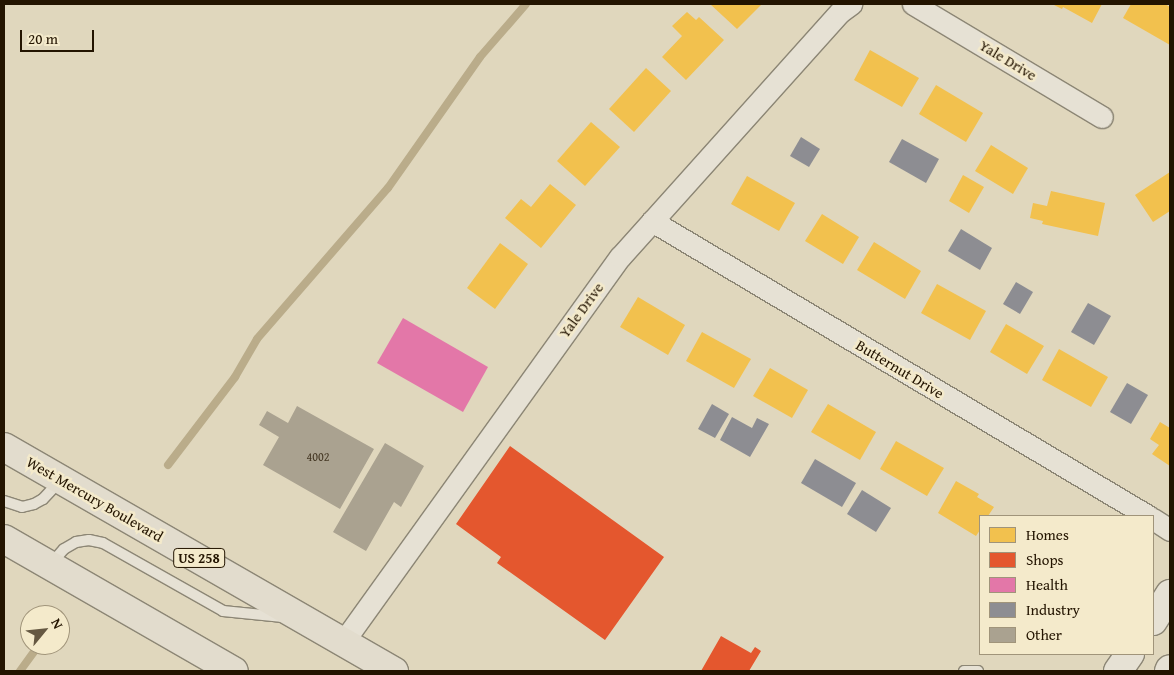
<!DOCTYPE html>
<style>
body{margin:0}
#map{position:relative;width:1174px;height:675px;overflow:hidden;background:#e0d7bd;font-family:"Gentium Book Plus",serif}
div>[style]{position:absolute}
.homes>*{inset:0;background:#f2c14e}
.shops>*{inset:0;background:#e4572e}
.health>*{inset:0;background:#e377a8}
.industry>*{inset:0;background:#8d8d92}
.stream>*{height:8px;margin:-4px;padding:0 4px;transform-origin:4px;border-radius:4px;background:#baac8a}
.building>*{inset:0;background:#aaa290}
.roads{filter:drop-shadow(1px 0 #8c8675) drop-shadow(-1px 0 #8c8675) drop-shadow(0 1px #8c8675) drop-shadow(0 -1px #8c8675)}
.service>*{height:10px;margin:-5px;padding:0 5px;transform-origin:5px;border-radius:5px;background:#e6e1d4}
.minor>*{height:21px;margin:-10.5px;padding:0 10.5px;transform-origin:10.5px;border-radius:10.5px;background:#e6e1d4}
.secondary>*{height:28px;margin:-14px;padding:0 14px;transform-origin:14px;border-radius:14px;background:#e6e1d4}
.trunk>*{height:28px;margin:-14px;padding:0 14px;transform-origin:14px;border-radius:14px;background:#e2dccd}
span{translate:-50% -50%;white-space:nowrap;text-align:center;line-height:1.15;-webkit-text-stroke:5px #f4eacb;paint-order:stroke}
.number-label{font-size:12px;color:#453824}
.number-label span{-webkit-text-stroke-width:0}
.shield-label span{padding:1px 4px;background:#f4eacb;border:1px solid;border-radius:4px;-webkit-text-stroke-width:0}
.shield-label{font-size:14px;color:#231400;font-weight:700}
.street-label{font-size:15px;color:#231400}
.frame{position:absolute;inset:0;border:5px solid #231400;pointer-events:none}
.legend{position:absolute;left:979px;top:515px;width:175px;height:140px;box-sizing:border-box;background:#f4eacb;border:1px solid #a0947a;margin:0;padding:6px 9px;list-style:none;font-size:15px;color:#231400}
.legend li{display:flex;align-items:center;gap:10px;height:25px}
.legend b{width:25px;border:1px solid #a0947a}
.north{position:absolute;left:20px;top:605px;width:50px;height:50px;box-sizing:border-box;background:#f4eacb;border:1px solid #a0947a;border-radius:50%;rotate:62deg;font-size:14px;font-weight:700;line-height:20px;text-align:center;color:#231400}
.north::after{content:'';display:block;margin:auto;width:18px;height:22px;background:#655842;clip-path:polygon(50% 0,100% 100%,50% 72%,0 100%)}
.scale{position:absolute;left:20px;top:30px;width:74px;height:22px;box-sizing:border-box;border:2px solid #231400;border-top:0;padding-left:6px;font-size:15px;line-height:18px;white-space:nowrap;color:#231400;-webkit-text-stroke:4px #f4eacb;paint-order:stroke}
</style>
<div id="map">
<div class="homes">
<i style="clip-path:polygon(710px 4px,762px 4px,737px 29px)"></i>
<i style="clip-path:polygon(1052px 4px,1102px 4px,1092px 23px,1063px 7px,1062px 9px)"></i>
<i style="clip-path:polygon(1131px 4px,1165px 4px,1170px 7px,1170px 45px,1123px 18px)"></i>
<i style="clip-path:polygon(687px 12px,696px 20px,699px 17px,724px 40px,686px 80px,662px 57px,682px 36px,672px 26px)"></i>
<i style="clip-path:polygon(870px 50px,919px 78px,902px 107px,854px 80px)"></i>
<i style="clip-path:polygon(646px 68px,671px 91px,634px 132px,609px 109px)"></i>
<i style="clip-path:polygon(936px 85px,983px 113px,966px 142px,919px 114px)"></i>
<i style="clip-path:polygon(591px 122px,620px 147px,585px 186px,557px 161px)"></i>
<i style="clip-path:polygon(991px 145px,1028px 168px,1013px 194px,975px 171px)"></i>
<i style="clip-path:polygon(1170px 172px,1170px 211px,1153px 222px,1135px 195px)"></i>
<i style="clip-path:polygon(963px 175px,984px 187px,969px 213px,949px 201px)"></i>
<i style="clip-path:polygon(747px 176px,795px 203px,779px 231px,731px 204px)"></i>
<i style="clip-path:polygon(550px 184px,576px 205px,541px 248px,505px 218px,521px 199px,531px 207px)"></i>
<i style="clip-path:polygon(1051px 191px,1105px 203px,1098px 236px,1042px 224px,1043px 221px,1030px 218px,1033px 203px,1047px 206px)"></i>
<i style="clip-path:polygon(822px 214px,859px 237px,843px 264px,805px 241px)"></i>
<i style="clip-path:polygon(874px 242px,921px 271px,905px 299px,857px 270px)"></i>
<i style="clip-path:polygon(500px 243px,528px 264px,495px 309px,467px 288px)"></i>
<i style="clip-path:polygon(937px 284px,986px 311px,970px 340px,921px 313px)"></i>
<i style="clip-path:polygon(638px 297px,685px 325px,668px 355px,620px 327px)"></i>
<i style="clip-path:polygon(1006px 324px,1044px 346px,1027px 374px,990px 352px)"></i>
<i style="clip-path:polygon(702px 332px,751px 359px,734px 388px,686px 361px)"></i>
<i style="clip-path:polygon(1059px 349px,1108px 377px,1091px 407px,1042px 380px)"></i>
<i style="clip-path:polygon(770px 368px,808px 390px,792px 418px,753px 396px)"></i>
<i style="clip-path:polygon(828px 404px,876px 432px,860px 460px,811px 432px)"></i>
<i style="clip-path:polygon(1160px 422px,1170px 428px,1170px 466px,1152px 454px,1159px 445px,1150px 439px)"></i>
<i style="clip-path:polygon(896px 441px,944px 468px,927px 496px,880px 469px)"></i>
<i style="clip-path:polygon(956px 481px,979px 494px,977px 497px,994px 507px,988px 516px,980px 516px,980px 530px,976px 536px,938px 513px)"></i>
</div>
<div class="shops">
<i style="clip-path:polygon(510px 446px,664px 557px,605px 640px,497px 563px,501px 557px,456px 524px)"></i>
<i style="clip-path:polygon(721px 636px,751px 653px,755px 647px,761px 651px,749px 671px,701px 671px)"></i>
</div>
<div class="health">
<i style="clip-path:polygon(403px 318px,488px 367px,463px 412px,377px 363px)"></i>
</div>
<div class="industry">
<i style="clip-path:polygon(801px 137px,820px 149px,809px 167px,790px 156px)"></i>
<i style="clip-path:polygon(902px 139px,939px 159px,926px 183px,889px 162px)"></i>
<i style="clip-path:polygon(961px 229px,992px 248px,980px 270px,948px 251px)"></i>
<i style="clip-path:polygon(1016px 282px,1033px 292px,1020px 314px,1003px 304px)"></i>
<i style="clip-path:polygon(1088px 303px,1111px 316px,1094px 345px,1071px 332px)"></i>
<i style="clip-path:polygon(1127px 383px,1148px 395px,1131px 424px,1110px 412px)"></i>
<i style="clip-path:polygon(712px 404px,729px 414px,715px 438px,698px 429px)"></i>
<i style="clip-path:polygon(732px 417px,752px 428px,757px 418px,769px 424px,750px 457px,720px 440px)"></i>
<i style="clip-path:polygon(815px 459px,856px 483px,842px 507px,801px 483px)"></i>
<i style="clip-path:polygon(862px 490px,891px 508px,876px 532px,847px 514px)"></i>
</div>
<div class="stream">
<i style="left:168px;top:465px;width:111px;rotate:-52.7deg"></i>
<i style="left:235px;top:377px;width:44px;rotate:-59.9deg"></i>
<i style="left:257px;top:339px;width:200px;rotate:-49.1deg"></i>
<i style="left:388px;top:188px;width:160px;rotate:-54.9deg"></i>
<i style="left:480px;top:57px;width:70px;rotate:-49deg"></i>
<i style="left:20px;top:671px;width:32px;rotate:-54deg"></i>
</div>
<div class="building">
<i style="clip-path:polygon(297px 406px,374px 449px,340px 509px,263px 465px,279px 437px,259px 425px,267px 411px,288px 423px)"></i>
<i style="clip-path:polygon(385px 443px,424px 466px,401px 507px,394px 502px,366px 551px,333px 532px)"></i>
</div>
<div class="roads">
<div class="service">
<i style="left:4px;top:501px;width:19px;rotate:18deg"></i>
<i style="left:22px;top:507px;width:12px;rotate:-14deg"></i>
<i style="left:34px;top:504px;width:10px;rotate:-29deg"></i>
<i style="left:43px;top:499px;width:25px;rotate:-47deg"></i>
<i style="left:50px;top:565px;width:21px;rotate:-49deg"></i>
<i style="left:64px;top:549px;width:14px;rotate:-30deg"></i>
<i style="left:76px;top:542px;width:13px;rotate:-9deg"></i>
<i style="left:89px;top:540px;width:14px;rotate:12deg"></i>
<i style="left:103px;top:543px;width:138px;rotate:29.5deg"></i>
<i style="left:223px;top:611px;width:60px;rotate:5.7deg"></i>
<i style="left:964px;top:671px;width:14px"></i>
</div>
<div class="minor">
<i style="left:913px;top:4px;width:220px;rotate:30.9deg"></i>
<i style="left:652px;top:221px;width:577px;rotate:30.74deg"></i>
<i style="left:1153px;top:519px;width:20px;rotate:33deg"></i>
<i style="left:343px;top:642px;width:474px;rotate:-54.3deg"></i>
<i style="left:620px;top:257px;width:329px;rotate:-48.1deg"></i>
<i style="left:840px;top:12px;width:14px;rotate:-36deg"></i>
</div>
<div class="secondary">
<i style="left:1153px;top:621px;width:32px;rotate:-58deg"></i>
<i style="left:1118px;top:671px;width:21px;rotate:-55deg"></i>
<i style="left:1169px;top:671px;width:2px;rotate:-63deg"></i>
</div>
<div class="trunk">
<i style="left:4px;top:447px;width:450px;rotate:29.9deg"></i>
<i style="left:4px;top:539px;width:265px;rotate:29.9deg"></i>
</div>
</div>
<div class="number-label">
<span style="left:318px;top:457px">4002</span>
</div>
<div class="shield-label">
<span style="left:199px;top:558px">US 258</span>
</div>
<div class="street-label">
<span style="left:1008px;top:60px;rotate:31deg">Yale Drive</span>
<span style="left:581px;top:310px;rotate:-54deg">Yale Drive</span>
<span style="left:900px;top:369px;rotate:31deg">Butternut Drive</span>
<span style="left:95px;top:499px;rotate:30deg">West Mercury Boulevard</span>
</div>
<div class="frame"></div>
<ul class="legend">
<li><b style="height:14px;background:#f2c14e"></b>Homes</li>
<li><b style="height:14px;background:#e4572e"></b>Shops</li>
<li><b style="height:14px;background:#e377a8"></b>Health</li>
<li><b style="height:14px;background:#8d8d92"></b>Industry</li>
<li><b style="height:14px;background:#aaa290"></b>Other</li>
</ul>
<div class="north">N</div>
<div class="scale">20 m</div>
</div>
